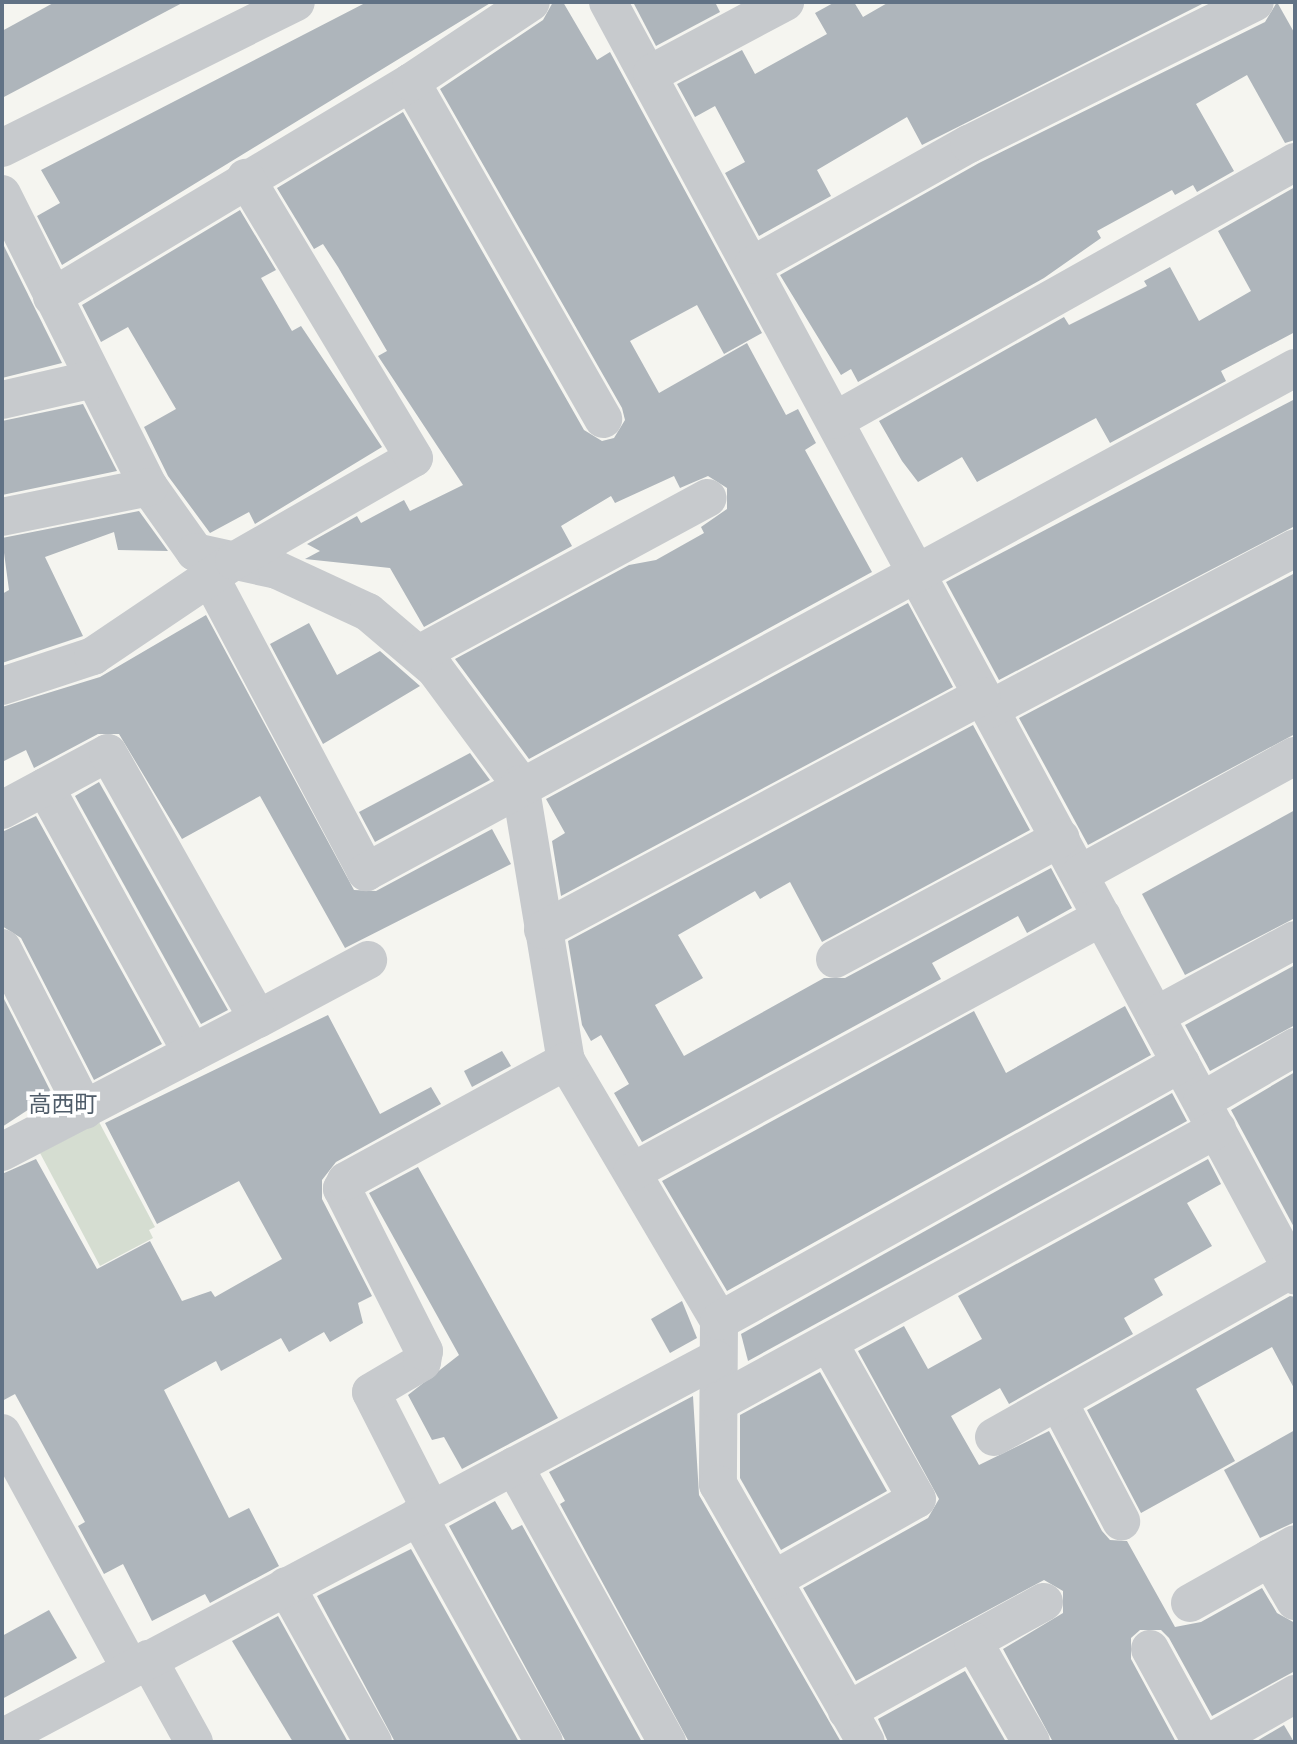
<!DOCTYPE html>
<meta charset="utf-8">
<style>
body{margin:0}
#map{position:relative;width:1297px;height:1744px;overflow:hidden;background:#f5f5f0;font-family:Figtree,"Noto Sans JP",sans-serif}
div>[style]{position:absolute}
.green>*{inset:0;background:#d5ddd1}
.building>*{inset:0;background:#aeb5bb}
.minor>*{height:38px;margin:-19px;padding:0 19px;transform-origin:19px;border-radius:19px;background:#c7cacd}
span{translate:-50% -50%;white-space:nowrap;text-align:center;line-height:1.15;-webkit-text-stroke:7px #fff;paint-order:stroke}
.neighbourhood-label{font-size:23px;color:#4f5c69}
.frame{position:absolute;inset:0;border:4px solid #617285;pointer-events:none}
</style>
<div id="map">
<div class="green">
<i style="clip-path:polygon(99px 1122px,155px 1227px,149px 1230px,153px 1238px,100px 1266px,40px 1153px)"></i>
</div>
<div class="building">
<i style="clip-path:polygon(55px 2px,184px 2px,2px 98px,2px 31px)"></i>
<i style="clip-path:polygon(367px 2px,492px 2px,62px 265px,37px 216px,60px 203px,41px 170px)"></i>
<i style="clip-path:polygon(553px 2px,563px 2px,597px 60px,610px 52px,762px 333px,724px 354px,697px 305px,630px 341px,659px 393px,747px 343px,786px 415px,798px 409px,816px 443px,805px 450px,872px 572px,529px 759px,455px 659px,629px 565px,656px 560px,704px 533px,701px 527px,727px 509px,727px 488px,708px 476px,680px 488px,674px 476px,615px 503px,611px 496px,561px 526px,572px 546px,424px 627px,390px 568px,305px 559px,320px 551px,307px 544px,357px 516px,361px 523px,404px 500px,410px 511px,463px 485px,378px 356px,387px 351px,338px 267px,323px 244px,314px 249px,277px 188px,403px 112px,584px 430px,602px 441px,614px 438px,625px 420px,622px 408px,440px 89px,543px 20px)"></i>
<i style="clip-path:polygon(633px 2px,715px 2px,720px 12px,656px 46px)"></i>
<i style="clip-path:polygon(835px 2px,854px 2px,863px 17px,889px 2px,1206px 2px,922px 145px,907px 117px,817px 170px,831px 196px,759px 236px,725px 173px,745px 162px,715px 106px,695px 117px,677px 84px,742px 50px,755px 74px,827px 34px,815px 13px)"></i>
<i style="clip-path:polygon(1277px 2px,1295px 34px,1295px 140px,1285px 143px,1247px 75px,1196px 104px,1234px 171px,1197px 192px,1193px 185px,1175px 195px,1172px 190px,1097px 231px,1101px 238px,1044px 278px,858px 382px,851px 369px,841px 375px,780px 275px,979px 163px,1265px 22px)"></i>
<i style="clip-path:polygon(1295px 187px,1295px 332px,1221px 371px,1226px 381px,1110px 443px,1096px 418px,977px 482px,962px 457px,918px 482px,902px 461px,879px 421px,1064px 317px,1069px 325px,1147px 286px,1144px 281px,1170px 267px,1199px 321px,1251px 291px,1218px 231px)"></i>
<i style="clip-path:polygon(240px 210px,276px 270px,261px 278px,292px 331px,301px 326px,382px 447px,255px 524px,249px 512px,210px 533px,168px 476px,144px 427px,176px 409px,128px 327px,101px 342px,82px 305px)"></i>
<i style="clip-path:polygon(2px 242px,62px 363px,2px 378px)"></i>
<i style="clip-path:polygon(1295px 399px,1295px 526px,999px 680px,946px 582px)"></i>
<i style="clip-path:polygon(83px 404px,117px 471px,2px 495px,2px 421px)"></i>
<i style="clip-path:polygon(139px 511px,168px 551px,118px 550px,114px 532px,45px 557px,83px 636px,2px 663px,2px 594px,9px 590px,2px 538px)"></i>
<i style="clip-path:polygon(1295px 573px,1295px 734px,1088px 845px,1019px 718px)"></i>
<i style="clip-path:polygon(908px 603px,953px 687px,561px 896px,552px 841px,565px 833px,546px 799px)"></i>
<i style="clip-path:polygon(206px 615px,354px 890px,376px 891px,492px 829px,511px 864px,345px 948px,260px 796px,182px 839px,119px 734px,98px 734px,34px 768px,26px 750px,2px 762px,2px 707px,100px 677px)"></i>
<i style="clip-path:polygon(309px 623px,337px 675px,380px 651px,420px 686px,323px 744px,270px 644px)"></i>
<i style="clip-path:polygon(973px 725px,1030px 830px,822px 942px,790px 882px,760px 899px,755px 891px,678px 935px,703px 978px,655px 1005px,684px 1056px,824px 978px,845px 978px,1051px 868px,1072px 908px,1027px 933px,1018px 916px,932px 963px,941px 979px,642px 1142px,614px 1093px,629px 1084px,601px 1035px,591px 1041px,582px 1025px,568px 941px)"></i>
<i style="clip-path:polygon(470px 753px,490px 780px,375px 842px,359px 812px)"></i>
<i style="clip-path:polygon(99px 782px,228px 1010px,201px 1024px,75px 796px)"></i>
<i style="clip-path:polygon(1295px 810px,1295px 918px,1185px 975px,1142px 894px)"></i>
<i style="clip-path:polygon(36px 816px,162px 1044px,94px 1080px,21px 938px,2px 926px,2px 832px)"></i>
<i style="clip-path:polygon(1295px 965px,1295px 1025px,1210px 1071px,1185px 1025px)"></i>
<i style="clip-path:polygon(2px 995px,52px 1094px,2px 1127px)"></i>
<i style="clip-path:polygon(1125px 1006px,1151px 1055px,727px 1291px,662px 1181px,974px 1011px,1006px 1073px)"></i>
<i style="clip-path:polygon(328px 1015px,380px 1114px,431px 1087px,441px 1104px,336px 1162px,322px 1180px,322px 1199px,372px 1296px,358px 1303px,363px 1323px,330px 1342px,324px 1332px,289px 1352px,281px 1338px,221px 1371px,216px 1361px,164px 1390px,229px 1518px,249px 1508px,279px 1566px,210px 1603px,205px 1594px,152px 1621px,123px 1564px,104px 1574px,78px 1526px,85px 1522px,15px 1394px,2px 1401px,2px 1174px,36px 1159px,97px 1269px,150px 1241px,182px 1301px,211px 1291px,215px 1297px,282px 1259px,239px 1181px,157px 1224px,105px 1123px)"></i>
<i style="clip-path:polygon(502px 1051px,511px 1066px,472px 1087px,464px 1071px)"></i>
<i style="clip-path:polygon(1295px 1072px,1295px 1229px,1231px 1110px)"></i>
<i style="clip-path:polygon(1172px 1093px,1187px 1121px,748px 1361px,741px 1334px)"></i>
<i style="clip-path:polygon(1208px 1159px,1221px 1184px,1187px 1203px,1212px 1246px,1154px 1279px,1163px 1295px,1124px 1318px,1133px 1334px,1009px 1404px,1000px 1388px,951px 1416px,979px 1465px,1049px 1431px,1102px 1531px,1110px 1540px,1127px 1541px,1175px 1627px,1201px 1622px,1262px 1588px,1277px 1613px,1295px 1623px,1295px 1671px,1212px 1716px,1169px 1638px,1161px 1630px,1140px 1630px,1131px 1638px,1131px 1659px,1176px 1742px,1053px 1742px,1003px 1649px,1063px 1613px,1063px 1591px,1044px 1580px,856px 1681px,803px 1588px,928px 1518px,939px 1499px,858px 1351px,904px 1326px,928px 1369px,982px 1339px,958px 1296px)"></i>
<i style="clip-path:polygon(418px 1167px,558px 1418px,462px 1469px,444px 1437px,432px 1440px,408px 1395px,459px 1355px,369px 1193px)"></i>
<i style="clip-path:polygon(1290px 1296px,1295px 1297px,1295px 1390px,1272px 1347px,1196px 1389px,1235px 1461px,1141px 1513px,1087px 1410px)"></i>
<i style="clip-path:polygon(682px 1301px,697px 1338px,670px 1353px,651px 1319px)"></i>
<i style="clip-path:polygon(820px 1372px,887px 1491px,781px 1550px,740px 1478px,740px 1415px)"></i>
<i style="clip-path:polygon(693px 1396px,699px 1495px,841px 1742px,689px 1742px,560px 1504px,565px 1501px,549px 1472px)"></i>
<i style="clip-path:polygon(1295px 1430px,1295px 1522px,1260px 1538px,1224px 1470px)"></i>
<i style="clip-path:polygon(495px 1501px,512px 1530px,522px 1525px,642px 1742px,566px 1742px,449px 1526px)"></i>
<i style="clip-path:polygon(411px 1549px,519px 1742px,395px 1742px,317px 1596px)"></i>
<i style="clip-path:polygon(49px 1610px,77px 1658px,2px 1699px,2px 1636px)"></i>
<i style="clip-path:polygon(278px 1616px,348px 1742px,293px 1742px,232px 1641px)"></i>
<i style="clip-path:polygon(965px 1671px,1006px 1742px,888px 1742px,878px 1719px)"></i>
<i style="clip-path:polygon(1284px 1725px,1294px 1742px,1255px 1742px)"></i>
</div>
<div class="minor">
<i style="left:608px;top:2px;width:1447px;rotate:61.65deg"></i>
<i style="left:652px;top:73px;width:151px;rotate:-28.1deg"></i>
<i style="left:411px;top:82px;width:388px;rotate:60.3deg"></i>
<i style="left:2px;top:148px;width:328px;rotate:-26.4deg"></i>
<i style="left:2px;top:194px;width:328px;rotate:63.4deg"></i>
<i style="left:149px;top:487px;width:80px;rotate:54.7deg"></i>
<i style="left:195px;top:552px;width:84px;rotate:12.4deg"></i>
<i style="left:277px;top:570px;width:100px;rotate:24.8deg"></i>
<i style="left:368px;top:612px;width:88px;rotate:40.4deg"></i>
<i style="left:435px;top:669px;width:143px;rotate:53.5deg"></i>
<i style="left:520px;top:784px;width:281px;rotate:80.6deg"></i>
<i style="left:566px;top:1061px;width:302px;rotate:59.5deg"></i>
<i style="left:719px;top:1321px;width:163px;rotate:90.4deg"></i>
<i style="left:718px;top:1484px;width:297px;rotate:60.2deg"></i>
<i style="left:753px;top:265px;width:248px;rotate:-29.3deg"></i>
<i style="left:969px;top:144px;width:319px;rotate:-26.4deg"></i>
<i style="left:52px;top:297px;width:418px;rotate:-30.9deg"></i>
<i style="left:411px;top:82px;width:144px;rotate:-33.7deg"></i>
<i style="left:2px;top:400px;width:94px;rotate:-12.9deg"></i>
<i style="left:836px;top:420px;width:527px;rotate:-29.34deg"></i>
<i style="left:2px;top:517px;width:150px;rotate:-11.5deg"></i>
<i style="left:210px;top:577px;width:334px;rotate:62.1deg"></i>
<i style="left:366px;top:872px;width:1057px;rotate:-28.48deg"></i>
<i style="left:419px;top:654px;width:328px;rotate:-28.4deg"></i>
<i style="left:2px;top:686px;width:96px;rotate:-18.2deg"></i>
<i style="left:93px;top:656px;width:170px;rotate:-34deg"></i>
<i style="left:234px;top:561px;width:207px;rotate:-29.8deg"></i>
<i style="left:414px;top:458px;width:327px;rotate:-121deg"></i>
<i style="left:990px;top:709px;width:345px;rotate:-27.8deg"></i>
<i style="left:45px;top:787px;width:304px;rotate:61.1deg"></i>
<i style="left:2px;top:810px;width:120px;rotate:-28.3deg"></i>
<i style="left:108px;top:753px;width:305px;rotate:60.6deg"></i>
<i style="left:258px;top:1019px;width:125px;rotate:-28.2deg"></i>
<i style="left:1080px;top:874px;width:245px;rotate:-28.8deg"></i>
<i style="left:543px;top:930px;width:497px;rotate:-28.1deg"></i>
<i style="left:2px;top:948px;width:182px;rotate:62.9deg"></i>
<i style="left:835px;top:959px;width:256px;rotate:-28.2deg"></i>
<i style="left:1155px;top:1016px;width:159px;rotate:-28.5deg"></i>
<i style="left:1202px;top:1101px;width:108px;rotate:-30.1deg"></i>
<i style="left:2px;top:1152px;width:288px;rotate:-27.5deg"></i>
<i style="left:632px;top:1172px;width:535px;rotate:-28.48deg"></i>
<i style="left:719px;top:1321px;width:529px;rotate:-29.18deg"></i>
<i style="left:1058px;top:1401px;width:136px;rotate:62.3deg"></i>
<i style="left:719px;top:1402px;width:568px;rotate:-28.73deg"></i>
<i style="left:2px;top:1433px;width:268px;rotate:61.4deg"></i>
<i style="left:994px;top:1437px;width:342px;rotate:-29.4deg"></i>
<i style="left:514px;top:1466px;width:316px;rotate:61deg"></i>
<i style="left:431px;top:1510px;width:132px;rotate:-117deg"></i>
<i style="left:371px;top:1392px;width:59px;rotate:-30.5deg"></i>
<i style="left:422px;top:1362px;width:11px;rotate:-80deg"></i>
<i style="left:424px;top:1351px;width:182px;rotate:-116.8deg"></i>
<i style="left:342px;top:1189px;width:9px;rotate:-63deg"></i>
<i style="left:346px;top:1181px;width:251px;rotate:-28.6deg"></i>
<i style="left:418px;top:1516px;width:259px;rotate:60.9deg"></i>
<i style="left:1270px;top:1558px;width:50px;rotate:59.8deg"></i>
<i style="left:773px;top:1580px;width:165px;rotate:-29.4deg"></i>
<i style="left:917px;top:1499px;width:180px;rotate:-119.5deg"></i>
<i style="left:286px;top:1586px;width:179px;rotate:60.9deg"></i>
<i style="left:1190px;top:1603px;width:120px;rotate:-29.3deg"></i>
<i style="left:973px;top:1641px;width:81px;rotate:-28.8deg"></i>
<i style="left:1150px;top:1649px;width:106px;rotate:61.3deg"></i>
<i style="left:148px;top:1659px;width:95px;rotate:61deg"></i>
<i style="left:847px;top:1711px;width:144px;rotate:-29.1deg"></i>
<i style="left:973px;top:1641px;width:116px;rotate:60.1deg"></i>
<i style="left:2px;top:1738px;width:808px;rotate:-27.96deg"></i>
<i style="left:1211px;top:1742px;width:97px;rotate:-29.7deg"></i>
</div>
<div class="neighbourhood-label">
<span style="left:63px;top:1104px">高西町</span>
</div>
<div class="frame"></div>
</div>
